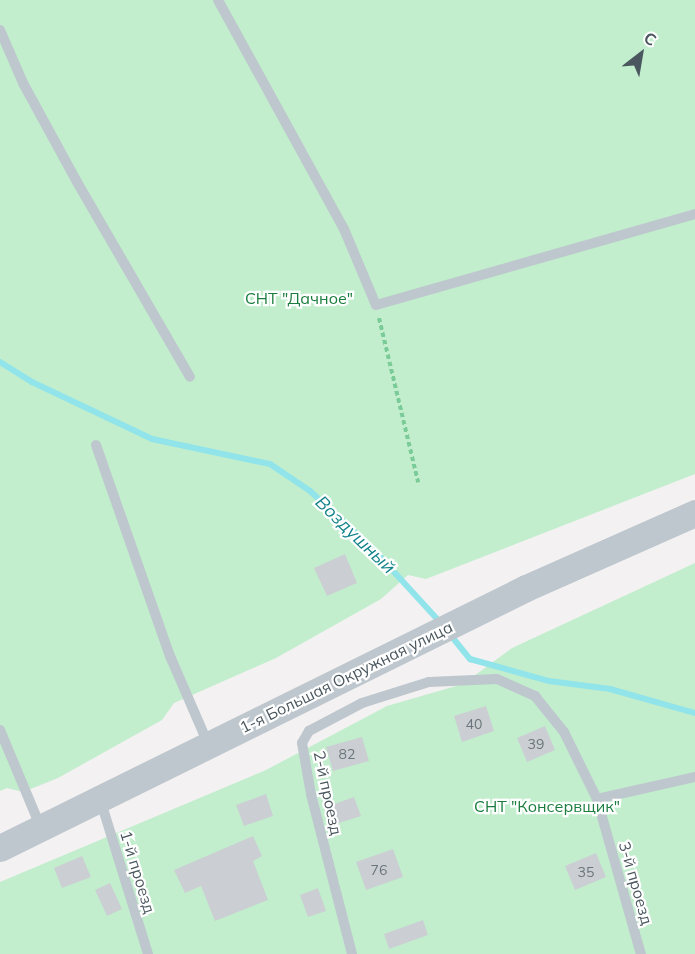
<!DOCTYPE html>
<meta charset="utf-8">
<style>
body{margin:0}
#map{position:relative;width:695px;height:954px;overflow:hidden;background:#f3f1f2;font-family:Mulish,sans-serif}
div>[style]{position:absolute}
.green>*{inset:0;background:#c2eecd}
.stream>*{height:6px;margin:-3px;padding:0 3px;transform-origin:3px;border-radius:3px;background:#91e4e9}
.building>*{inset:0;background:#cbcfd3}
.path>*{height:4px;margin-top:-2px;transform-origin:0;background:repeating-linear-gradient(90deg,#7bcb98 0 4.5px,transparent 0 7.5px)}
.service>*{height:10px;margin:-5px;padding:0 5px;transform-origin:5px;border-radius:5px;background:#bec7cd}
.tertiary>*{height:27px;margin:-13.5px;padding:0 13.5px;transform-origin:13.5px;border-radius:13.5px;background:#bec7cd}
span{translate:-50% -50%;white-space:nowrap;text-align:center;line-height:1.15;-webkit-text-stroke:4.5px #fff;paint-order:stroke}
.number-label{font-size:14px;color:#6a757b}
.number-label span{-webkit-text-stroke-width:0}
.park-label{font-size:16px;color:#1b7e3e}
.street-label{font-size:16px;color:#4a575e}
.water-label{font-size:18px;color:#12838a;font-style:italic}
.north{position:absolute;left:611px;top:24px;width:60px;height:60px;-webkit-text-stroke:4px #fff;paint-order:stroke;rotate:31deg;font-size:16px;font-weight:700;line-height:24px;text-align:center;color:#4a575e}
.north::after{content:'';display:block;margin:auto;width:21px;height:27px;background:#4a575e;clip-path:polygon(50% 0,100% 100%,50% 72%,0 100%)}
</style>
<div id="map">
<div class="green">
<i style="clip-path:polygon(0 0,695px 0,695px 474px,426px 579px,408px 575px,381px 599px,276px 658px,174px 703px,162px 720px,58px 778px,23px 792px,7px 788px,0 791px)"></i>
<i style="clip-path:polygon(695px 563px,695px 954px,0 954px,0 882px,266px 770px,387px 706px,463px 684px,512px 648px)"></i>
</div>
<div class="stream">
<i style="left:0;top:362px;width:38px;rotate:32deg"></i>
<i style="left:32px;top:382px;width:133px;rotate:25.4deg"></i>
<i style="left:152px;top:439px;width:121px;rotate:12deg"></i>
<i style="left:270px;top:464px;width:48px;rotate:34deg"></i>
<i style="left:310px;top:491px;width:86px;rotate:42.6deg"></i>
<i style="left:373px;top:549px;width:99px;rotate:47.5deg"></i>
<i style="left:448px;top:632px;width:35px;rotate:51deg"></i>
<i style="left:470px;top:659px;width:82px;rotate:15.6deg"></i>
<i style="left:549px;top:681px;width:62px;rotate:7.5deg"></i>
<i style="left:610px;top:689px;width:88px;rotate:15.8deg"></i>
</div>
<div class="building">
<i style="clip-path:polygon(345px 554px,357px 583px,327px 596px,314px 568px)"></i>
<i style="clip-path:polygon(486px 706px,494px 731px,462px 742px,454px 716px)"></i>
<i style="clip-path:polygon(545px 726px,555px 750px,527px 762px,517px 738px)"></i>
<i style="clip-path:polygon(362px 737px,369px 761px,333px 771px,326px 747px)"></i>
<i style="clip-path:polygon(266px 794px,273px 816px,244px 826px,236px 805px)"></i>
<i style="clip-path:polygon(354px 797px,361px 816px,336px 824px,329px 806px)"></i>
<i style="clip-path:polygon(253px 836px,262px 856px,253px 861px,268px 900px,215px 921px,201px 886px,185px 893px,174px 870px)"></i>
<i style="clip-path:polygon(393px 849px,403px 877px,366px 890px,356px 862px)"></i>
<i style="clip-path:polygon(596px 853px,606px 877px,575px 890px,565px 866px)"></i>
<i style="clip-path:polygon(82px 856px,91px 877px,62px 888px,54px 868px)"></i>
<i style="clip-path:polygon(110px 883px,122px 909px,107px 916px,95px 890px)"></i>
<i style="clip-path:polygon(318px 888px,326px 911px,308px 917px,300px 895px)"></i>
<i style="clip-path:polygon(423px 920px,428px 935px,389px 949px,384px 934px)"></i>
</div>
<div class="path">
<i style="left:379px;top:318px;width:169px;rotate:76.6deg"></i>
</div>
<div class="service">
<i style="left:218px;top:0;width:261px;rotate:61.2deg"></i>
<i style="left:344px;top:229px;width:82px;rotate:67.2deg"></i>
<i style="left:376px;top:305px;width:332px;rotate:-15.9deg"></i>
<i style="left:0;top:30px;width:58px;rotate:66.5deg"></i>
<i style="left:23px;top:83px;width:113px;rotate:61.4deg"></i>
<i style="left:77px;top:182px;width:225px;rotate:59.9deg"></i>
<i style="left:96px;top:445px;width:224px;rotate:70.7deg"></i>
<i style="left:170px;top:656px;width:96px;rotate:66.6deg"></i>
<i style="left:0;top:730px;width:106px;rotate:67.3deg"></i>
<i style="left:100px;top:799px;width:162px;rotate:72.8deg"></i>
<i style="left:597px;top:799px;width:100px;rotate:-12.7deg"></i>
<i style="left:352px;top:954px;width:165px;rotate:-104.4deg"></i>
<i style="left:311px;top:794px;width:52px;rotate:-100deg"></i>
<i style="left:302px;top:743px;width:14px;rotate:-60deg"></i>
<i style="left:309px;top:731px;width:60px;rotate:-27.8deg"></i>
<i style="left:362px;top:703px;width:70px;rotate:-17.4deg"></i>
<i style="left:429px;top:682px;width:68px;rotate:-2.5deg"></i>
<i style="left:497px;top:679px;width:42px;rotate:24.1deg"></i>
<i style="left:535px;top:696px;width:46px;rotate:51.1deg"></i>
<i style="left:564px;top:732px;width:75px;rotate:63.8deg"></i>
<i style="left:597px;top:799px;width:161px;rotate:74.2deg"></i>
</div>
<div class="tertiary">
<i style="left:0;top:848px;width:587px;rotate:-26.3deg"></i>
<i style="left:526px;top:588px;width:185px;rotate:-23.9deg"></i>
</div>
<div class="number-label">
<span style="left:474px;top:724px">40</span>
<span style="left:536px;top:744px">39</span>
<span style="left:347px;top:754px">82</span>
<span style="left:379px;top:870px">76</span>
<span style="left:586px;top:872px">35</span>
</div>
<div class="park-label">
<span style="left:299px;top:298px">СНТ "Дачное"</span>
<span style="left:547px;top:806px">СНТ "Консервщик"</span>
</div>
<div class="street-label">
<span style="left:346px;top:677px;rotate:-26deg">1-я Большая Окружная улица</span>
<span style="left:328px;top:793px;rotate:78deg">2-й проезд</span>
<span style="left:138px;top:872px;rotate:73deg">1-й проезд</span>
<span style="left:636px;top:883px;rotate:74deg">3-й проезд</span>
</div>
<div class="water-label">
<span style="left:355px;top:535px;rotate:44deg">Воздушный</span>
</div>
<div class="north">С</div>
</div>
